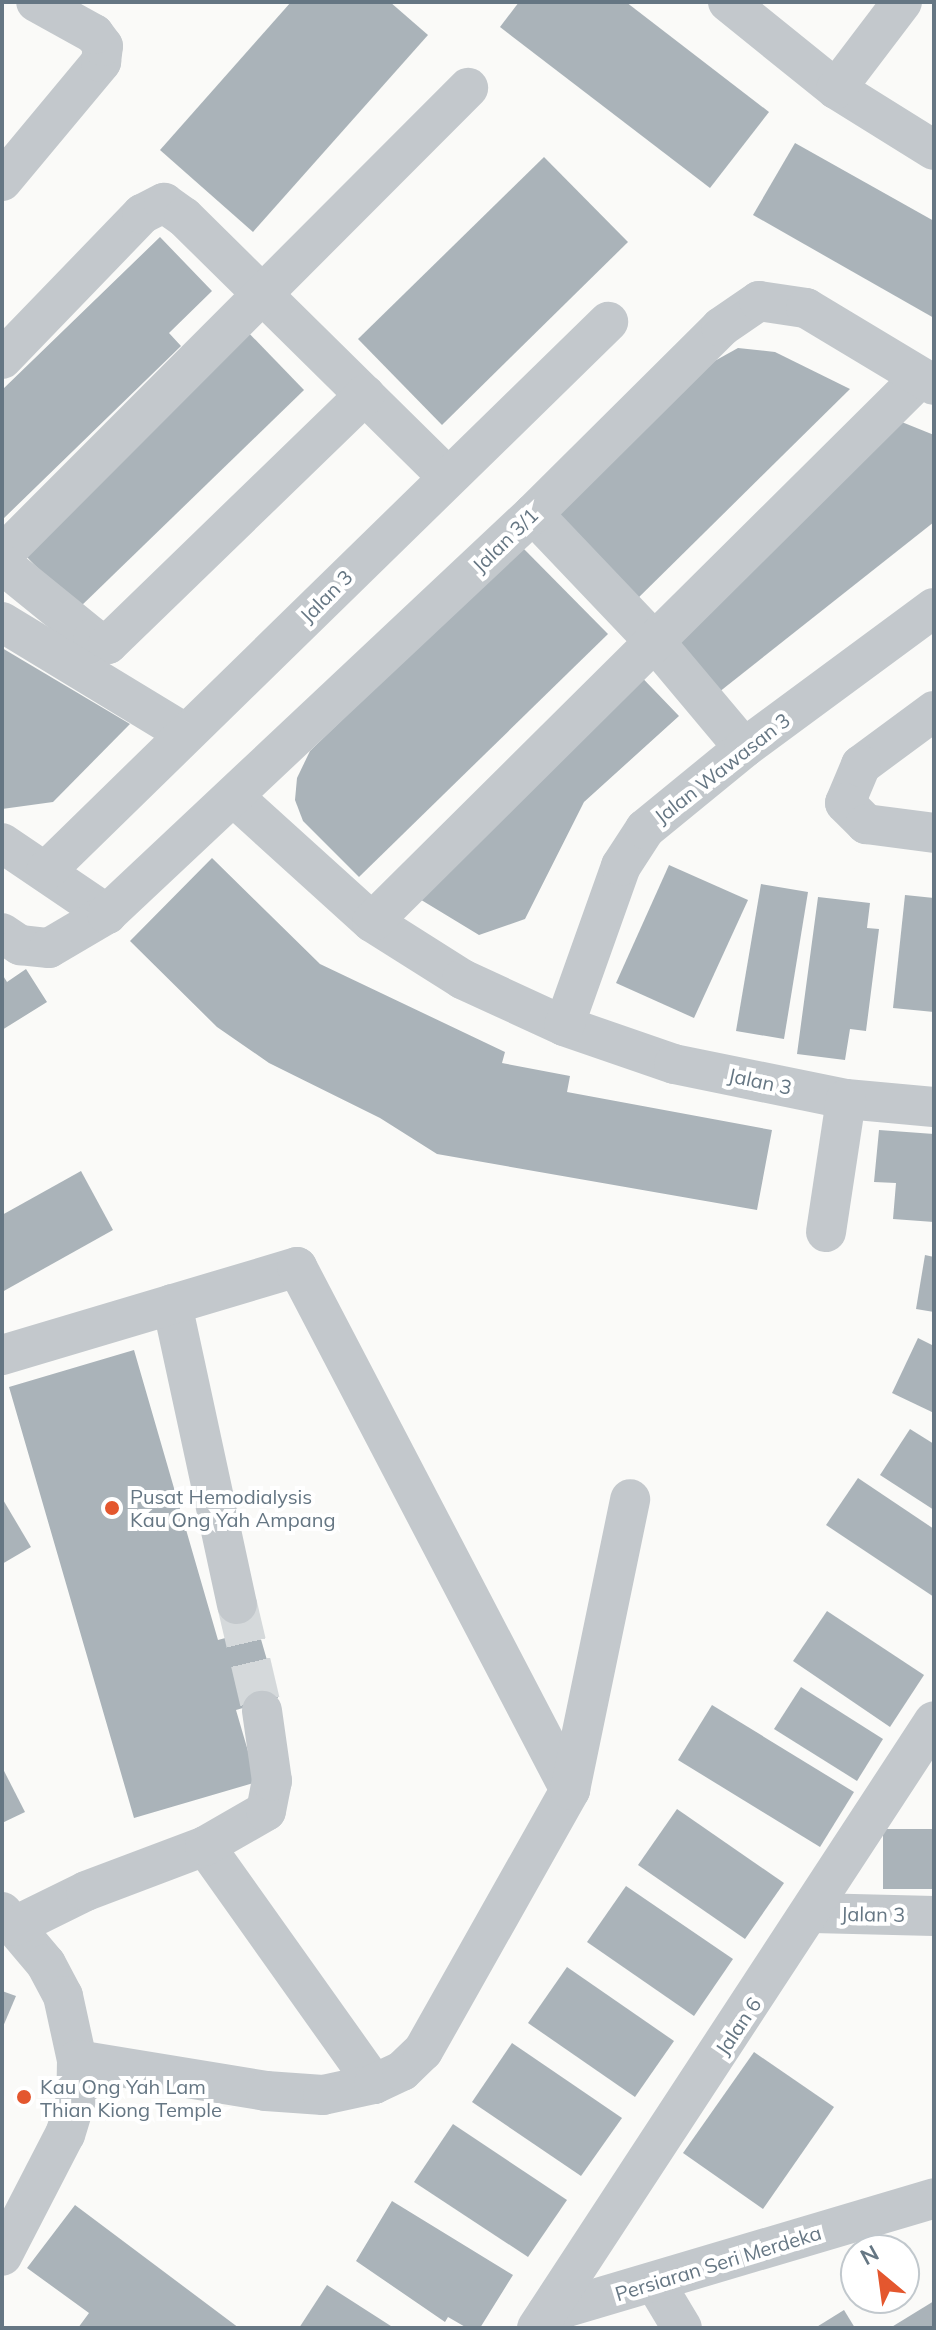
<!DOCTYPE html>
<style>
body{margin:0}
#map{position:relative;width:936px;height:2330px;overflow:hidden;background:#fafaf8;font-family:Mulish,sans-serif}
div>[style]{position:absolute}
.building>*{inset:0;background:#aab3b9}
.minor-tunnel>*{height:40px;margin-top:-20px;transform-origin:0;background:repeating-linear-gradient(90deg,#d5d9db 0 40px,transparent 0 60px)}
.minor>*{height:40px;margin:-20px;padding:0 20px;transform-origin:20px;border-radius:20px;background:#c3c8cc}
.dots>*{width:22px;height:22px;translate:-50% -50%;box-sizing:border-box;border:4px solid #fff;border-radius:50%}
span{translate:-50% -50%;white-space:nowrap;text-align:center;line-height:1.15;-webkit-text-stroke:8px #fff;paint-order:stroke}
.street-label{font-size:20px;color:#657683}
.poi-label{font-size:20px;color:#657683}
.left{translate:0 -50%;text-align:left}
.frame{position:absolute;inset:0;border:4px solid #657683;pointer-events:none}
.north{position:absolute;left:840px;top:2234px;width:80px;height:80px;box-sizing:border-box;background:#fff;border:2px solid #c1c8cd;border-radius:50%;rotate:331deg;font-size:22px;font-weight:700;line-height:32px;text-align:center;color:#657683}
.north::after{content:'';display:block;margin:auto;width:28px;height:36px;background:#e4572e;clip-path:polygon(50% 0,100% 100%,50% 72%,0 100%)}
</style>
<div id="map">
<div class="building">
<i style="clip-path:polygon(291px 2px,390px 2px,428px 35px,253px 232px,160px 150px)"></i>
<i style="clip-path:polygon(519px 2px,626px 2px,769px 112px,710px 188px,500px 27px)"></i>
<i style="clip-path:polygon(795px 143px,934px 221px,934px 318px,753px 215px)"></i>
<i style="clip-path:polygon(544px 157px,628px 242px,442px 425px,358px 339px)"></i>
<i style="clip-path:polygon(160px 237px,212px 291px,169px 333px,181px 346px,2px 520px,2px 390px)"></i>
<i style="clip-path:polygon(243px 327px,304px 390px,78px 609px,16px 546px)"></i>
<i style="clip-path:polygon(738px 348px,775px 352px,850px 389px,630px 606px,548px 525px,711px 363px)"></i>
<i style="clip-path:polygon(877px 412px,934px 435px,934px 522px,709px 700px,655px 631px)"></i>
<i style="clip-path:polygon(521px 546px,608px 634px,359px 877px,303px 821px,295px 800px,297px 778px,310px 751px)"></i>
<i style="clip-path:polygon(2px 648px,130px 724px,53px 802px,2px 809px)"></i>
<i style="clip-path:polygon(628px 663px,679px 716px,584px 802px,525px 919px,479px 935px,418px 898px)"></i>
<i style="clip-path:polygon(212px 858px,320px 964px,505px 1052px,502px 1063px,570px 1076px,567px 1092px,772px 1130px,757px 1210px,437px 1154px,380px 1118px,269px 1063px,217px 1027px,130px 941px)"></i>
<i style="clip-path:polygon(669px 865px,748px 900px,694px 1018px,616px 983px)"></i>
<i style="clip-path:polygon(761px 884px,808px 892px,784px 1039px,736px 1031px)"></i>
<i style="clip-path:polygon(905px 895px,934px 898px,934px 1012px,893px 1008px)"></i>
<i style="clip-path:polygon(818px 897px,870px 903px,867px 928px,879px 929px,866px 1031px,850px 1029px,845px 1060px,797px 1054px)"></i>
<i style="clip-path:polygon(26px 969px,47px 1002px,2px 1030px,2px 974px,7px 982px)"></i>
<i style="clip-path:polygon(879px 1130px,934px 1134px,934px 1222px,893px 1219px,896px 1183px,874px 1182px)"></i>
<i style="clip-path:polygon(81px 1171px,113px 1230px,2px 1292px,2px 1215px)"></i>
<i style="clip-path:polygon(925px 1255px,934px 1257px,934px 1312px,916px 1309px)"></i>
<i style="clip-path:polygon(918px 1338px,934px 1346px,934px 1413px,892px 1393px)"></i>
<i style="clip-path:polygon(134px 1350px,218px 1640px,258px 1629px,278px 1698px,236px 1710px,257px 1782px,134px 1818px,9px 1387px)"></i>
<i style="clip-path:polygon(910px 1429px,934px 1444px,934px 1510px,880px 1475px)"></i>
<i style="clip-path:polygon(858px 1478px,934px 1529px,934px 1597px,826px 1525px)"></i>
<i style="clip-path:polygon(2px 1498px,31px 1547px,2px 1564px)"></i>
<i style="clip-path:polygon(827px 1611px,924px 1675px,890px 1727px,793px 1661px)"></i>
<i style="clip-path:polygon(801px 1687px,883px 1739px,857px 1781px,774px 1729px)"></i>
<i style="clip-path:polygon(712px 1705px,854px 1792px,820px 1847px,678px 1760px)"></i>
<i style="clip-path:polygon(2px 1767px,25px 1812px,2px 1823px)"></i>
<i style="clip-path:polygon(677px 1809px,784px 1883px,745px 1939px,638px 1865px)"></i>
<i style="clip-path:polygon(883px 1829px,934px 1829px,934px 1889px,883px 1889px)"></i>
<i style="clip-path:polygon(626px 1886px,733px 1959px,694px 2016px,587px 1942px)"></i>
<i style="clip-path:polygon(567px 1967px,674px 2041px,635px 2097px,528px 2023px)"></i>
<i style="clip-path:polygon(2px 1991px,16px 1996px,2px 2029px)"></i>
<i style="clip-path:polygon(512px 2043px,622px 2118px,581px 2176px,472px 2102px)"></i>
<i style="clip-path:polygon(754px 2052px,834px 2107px,763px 2209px,683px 2153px)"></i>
<i style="clip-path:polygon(453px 2124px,567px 2200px,528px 2257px,414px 2182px)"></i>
<i style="clip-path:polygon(392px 2201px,513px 2275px,480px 2328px,467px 2328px,448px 2317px,445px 2322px,356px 2261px)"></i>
<i style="clip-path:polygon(75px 2205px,239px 2328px,78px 2328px,89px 2313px,27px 2268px)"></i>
<i style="clip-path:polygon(327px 2285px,394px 2328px,299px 2328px)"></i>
<i style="clip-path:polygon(934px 2301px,934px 2328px,890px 2328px)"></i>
<i style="clip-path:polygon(844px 2310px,855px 2328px,815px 2328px)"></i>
</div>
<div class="minor-tunnel">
<i style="left:237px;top:1604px;width:110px;rotate:76.8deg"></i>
</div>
<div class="minor">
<i style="left:728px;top:2px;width:139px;rotate:38.9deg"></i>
<i style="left:836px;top:89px;width:115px;rotate:31.9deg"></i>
<i style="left:836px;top:89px;width:109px;rotate:-52.8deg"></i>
<i style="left:2px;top:181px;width:155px;rotate:-50.2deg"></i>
<i style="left:101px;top:62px;width:16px;rotate:-83deg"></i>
<i style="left:103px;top:46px;width:15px;rotate:-127deg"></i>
<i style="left:94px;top:34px;width:66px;rotate:-151.1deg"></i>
<i style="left:2px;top:359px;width:202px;rotate:-46deg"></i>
<i style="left:142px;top:214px;width:25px;rotate:-27deg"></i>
<i style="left:164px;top:203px;width:24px;rotate:35deg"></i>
<i style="left:184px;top:217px;width:369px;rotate:44.6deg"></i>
<i style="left:533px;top:514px;width:177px;rotate:46.4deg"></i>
<i style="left:655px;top:642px;width:138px;rotate:50deg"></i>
<i style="left:2px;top:555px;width:660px;rotate:-45.06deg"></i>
<i style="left:2px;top:564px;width:117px;rotate:39.1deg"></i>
<i style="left:93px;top:638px;width:16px;rotate:22deg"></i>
<i style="left:108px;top:644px;width:358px;rotate:-44.1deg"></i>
<i style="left:2px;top:622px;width:215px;rotate:31.3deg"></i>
<i style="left:934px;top:711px;width:91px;rotate:143.5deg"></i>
<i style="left:861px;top:765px;width:41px;rotate:112.8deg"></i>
<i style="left:845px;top:803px;width:30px;rotate:45deg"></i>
<i style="left:866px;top:824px;width:69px;rotate:7.5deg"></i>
<i style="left:234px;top:797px;width:186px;rotate:42.2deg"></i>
<i style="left:372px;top:922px;width:107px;rotate:32.3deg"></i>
<i style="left:462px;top:979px;width:112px;rotate:24.7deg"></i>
<i style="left:564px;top:1026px;width:116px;rotate:19.1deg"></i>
<i style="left:674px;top:1064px;width:176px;rotate:11.5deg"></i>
<i style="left:846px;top:1099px;width:88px;rotate:5.2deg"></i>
<i style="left:2px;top:843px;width:127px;rotate:34.1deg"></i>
<i style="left:46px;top:871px;width:786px;rotate:-44.33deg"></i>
<i style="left:372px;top:922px;width:772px;rotate:-44.79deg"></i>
<i style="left:2px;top:933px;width:22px;rotate:34deg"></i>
<i style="left:20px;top:945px;width:29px;rotate:6deg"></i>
<i style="left:49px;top:948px;width:67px;rotate:-30.4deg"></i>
<i style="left:107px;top:914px;width:584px;rotate:-43.2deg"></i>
<i style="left:533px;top:514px;width:265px;rotate:-44.8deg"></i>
<i style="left:721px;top:327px;width:46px;rotate:-34.4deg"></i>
<i style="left:759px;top:301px;width:48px;rotate:8.5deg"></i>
<i style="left:806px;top:308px;width:149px;rotate:31deg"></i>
<i style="left:564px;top:1026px;width:170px;rotate:-70.4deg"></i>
<i style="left:621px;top:866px;width:44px;rotate:-57deg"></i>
<i style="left:645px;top:829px;width:128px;rotate:-39.3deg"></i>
<i style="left:744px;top:748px;width:236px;rotate:-36.4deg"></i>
<i style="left:826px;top:1232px;width:134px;rotate:-81.4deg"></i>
<i style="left:172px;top:1304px;width:307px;rotate:77.8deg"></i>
<i style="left:2px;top:1355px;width:308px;rotate:-16.6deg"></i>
<i style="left:297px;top:1267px;width:590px;rotate:62.44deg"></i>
<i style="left:205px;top:1846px;width:292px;rotate:54.6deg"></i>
<i style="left:2px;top:1912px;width:68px;rotate:49.8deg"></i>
<i style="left:46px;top:1964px;width:36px;rotate:62deg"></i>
<i style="left:63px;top:1996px;width:66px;rotate:77.7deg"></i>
<i style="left:77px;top:2060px;width:39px;rotate:91deg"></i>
<i style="left:76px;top:2099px;width:37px;rotate:107deg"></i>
<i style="left:65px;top:2134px;width:137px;rotate:117.3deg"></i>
<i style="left:813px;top:1913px;width:121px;rotate:1.4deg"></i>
<i style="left:15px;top:1926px;width:79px;rotate:-26.2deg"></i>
<i style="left:86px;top:1891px;width:127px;rotate:-20.7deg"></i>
<i style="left:205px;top:1846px;width:70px;rotate:-29.8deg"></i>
<i style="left:266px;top:1811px;width:31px;rotate:-79deg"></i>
<i style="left:272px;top:1781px;width:71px;rotate:-98.1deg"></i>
<i style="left:77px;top:2060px;width:192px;rotate:9.3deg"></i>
<i style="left:266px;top:2091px;width:57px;rotate:4deg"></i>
<i style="left:323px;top:2095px;width:52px;rotate:-12.2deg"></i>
<i style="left:374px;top:2084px;width:31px;rotate:-25deg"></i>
<i style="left:402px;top:2071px;width:29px;rotate:-44deg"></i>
<i style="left:423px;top:2051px;width:300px;rotate:-60.6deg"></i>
<i style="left:570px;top:1790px;width:297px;rotate:-78.3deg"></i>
<i style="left:655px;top:2283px;width:52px;rotate:59deg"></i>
<i style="left:547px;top:2313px;width:404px;rotate:-16.5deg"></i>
<i style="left:537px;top:2328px;width:725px;rotate:-56.81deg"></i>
</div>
<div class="dots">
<i style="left:112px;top:1508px;background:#e4572e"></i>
<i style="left:24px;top:2097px;background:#e4572e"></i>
</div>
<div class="street-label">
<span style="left:505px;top:540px;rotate:-44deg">Jalan 3/1</span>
<span style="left:326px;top:596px;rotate:-45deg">Jalan 3</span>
<span style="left:722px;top:768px;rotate:-38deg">Jalan Wawasan 3</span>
<span style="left:760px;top:1081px;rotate:12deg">Jalan 3</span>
<span style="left:873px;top:1914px;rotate:1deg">Jalan 3</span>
<span style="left:738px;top:2026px;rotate:-56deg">Jalan 6</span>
<span style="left:718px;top:2263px;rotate:-17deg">Persiaran Seri Merdeka</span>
</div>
<div class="poi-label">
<span class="left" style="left:130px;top:1508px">Pusat Hemodialysis<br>Kau Ong Yah Ampang</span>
<span class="left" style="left:40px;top:2098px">Kau Ong Yah Lam<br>Thian Kiong Temple</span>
</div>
<div class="frame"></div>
<div class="north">N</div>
</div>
